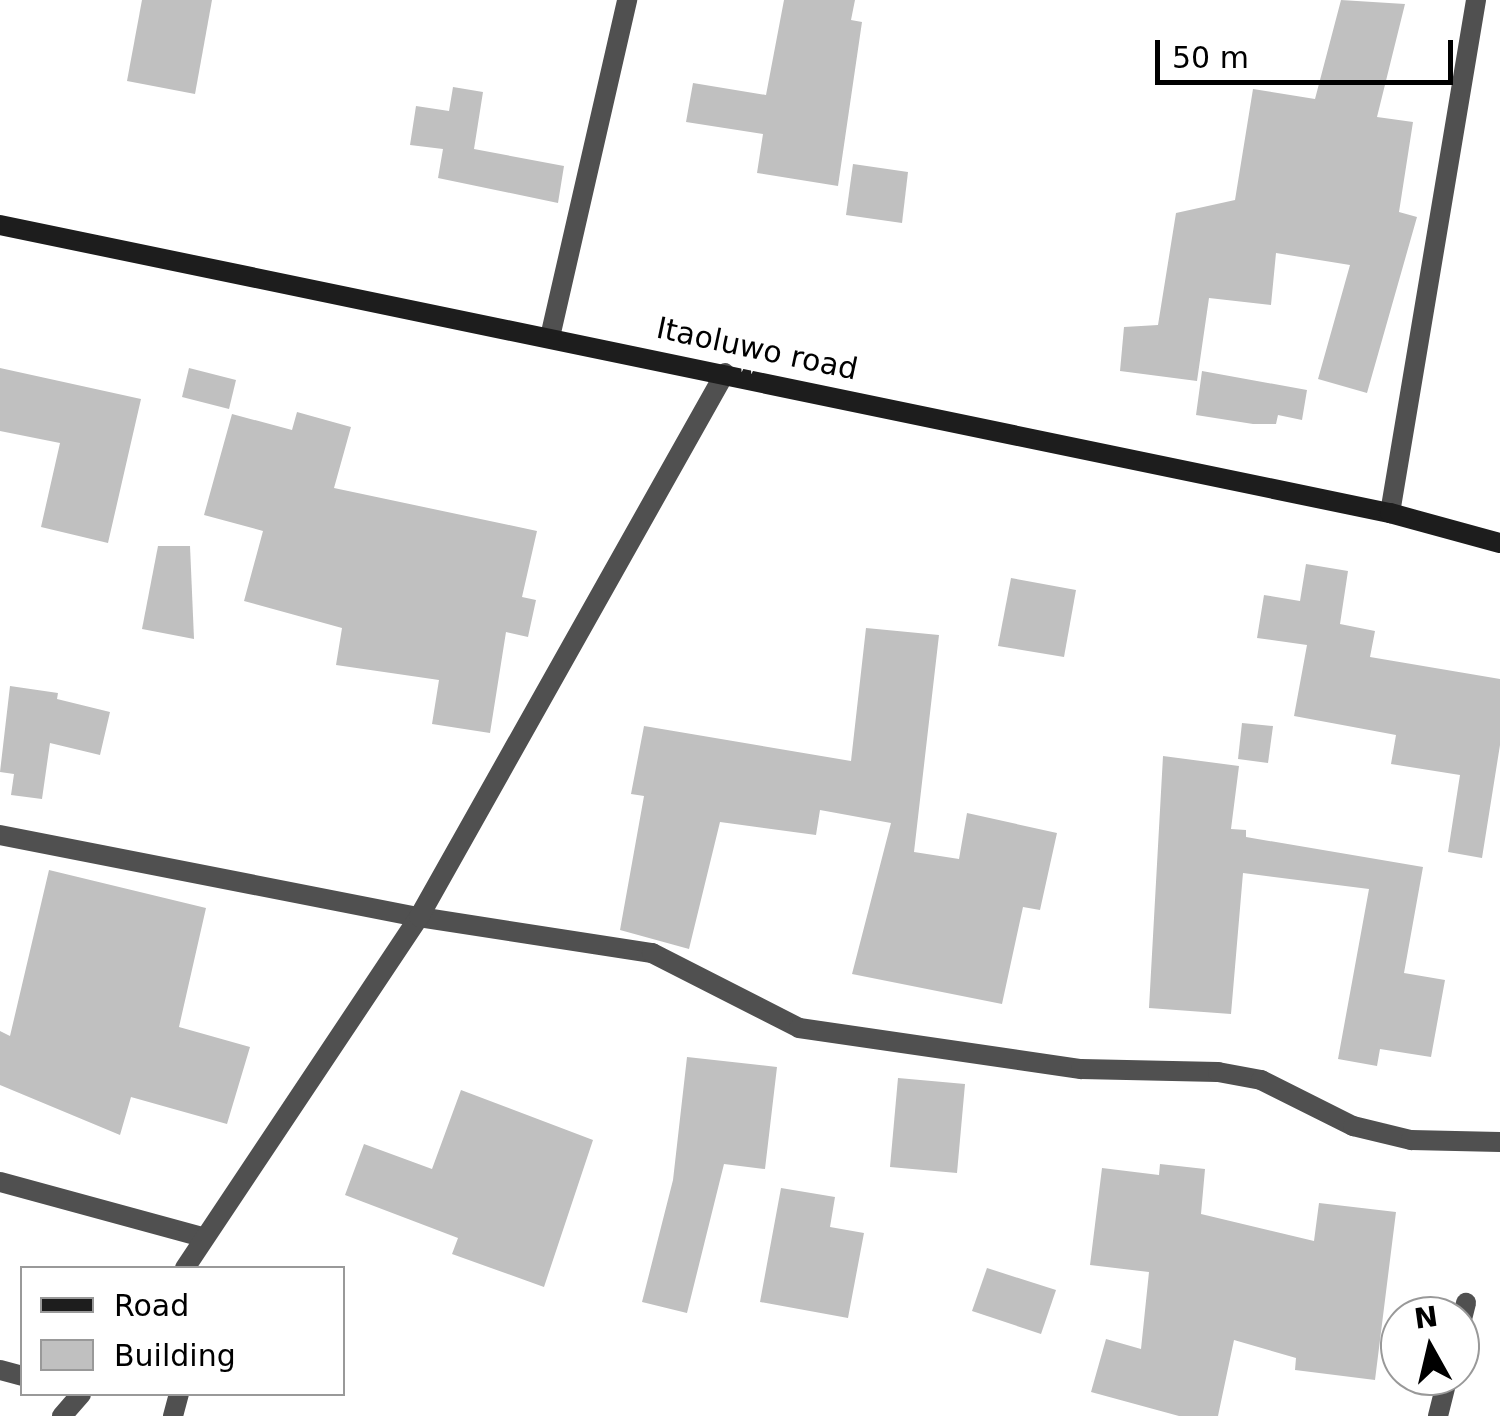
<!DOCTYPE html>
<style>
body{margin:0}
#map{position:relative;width:1500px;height:1416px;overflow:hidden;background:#fff;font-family:"DejaVu Sans",sans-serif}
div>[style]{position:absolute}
.building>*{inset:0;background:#c0c0c0}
.street>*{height:20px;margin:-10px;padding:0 10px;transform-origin:10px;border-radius:10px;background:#505050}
.secondary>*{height:20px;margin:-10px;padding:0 10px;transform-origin:10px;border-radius:10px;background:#1d1d1d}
span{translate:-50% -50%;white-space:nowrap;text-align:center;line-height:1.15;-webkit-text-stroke:10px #fff;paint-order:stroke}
.street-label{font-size:30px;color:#000}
.legend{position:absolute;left:20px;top:1266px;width:325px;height:130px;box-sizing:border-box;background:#fff;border:2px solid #999;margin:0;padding:12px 18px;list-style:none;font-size:30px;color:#000}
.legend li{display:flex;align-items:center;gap:20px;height:50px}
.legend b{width:50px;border:2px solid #999}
.north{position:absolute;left:1380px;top:1296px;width:100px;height:100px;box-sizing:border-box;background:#fff;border:2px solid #999;border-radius:50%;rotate:352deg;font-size:28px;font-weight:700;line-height:40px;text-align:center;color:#000}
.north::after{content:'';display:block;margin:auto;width:35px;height:45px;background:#000;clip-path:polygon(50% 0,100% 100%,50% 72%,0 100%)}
.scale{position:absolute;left:1155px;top:40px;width:298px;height:45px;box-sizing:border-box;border:5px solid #000;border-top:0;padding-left:12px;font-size:30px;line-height:35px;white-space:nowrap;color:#000;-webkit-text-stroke:8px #fff;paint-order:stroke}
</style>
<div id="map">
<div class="building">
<i style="clip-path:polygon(142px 0,212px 0,195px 94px,127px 81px)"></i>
<i style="clip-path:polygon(784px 0,855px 0,851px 20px,862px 22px,838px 186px,757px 173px,763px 134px,686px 122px,693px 83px,766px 95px)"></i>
<i style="clip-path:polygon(1341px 0,1405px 4px,1377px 117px,1413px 122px,1399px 212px,1417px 217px,1367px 393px,1318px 379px,1350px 265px,1276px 253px,1271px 305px,1209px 298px,1197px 381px,1120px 371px,1124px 327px,1158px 325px,1176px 213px,1235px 200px,1253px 89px,1315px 99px)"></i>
<i style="clip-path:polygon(453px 87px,483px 92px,474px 149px,564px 166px,558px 203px,438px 178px,443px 149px,410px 145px,416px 106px,449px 111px)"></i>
<i style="clip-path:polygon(853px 164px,908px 172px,902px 223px,846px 215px)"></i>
<i style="clip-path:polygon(0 368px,141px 399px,108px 543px,41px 527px,60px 443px,0 431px)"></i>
<i style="clip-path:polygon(189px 368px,236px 380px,229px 409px,182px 397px)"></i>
<i style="clip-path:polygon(1202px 371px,1307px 390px,1302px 420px,1278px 415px,1276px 424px,1253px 424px,1196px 415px)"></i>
<i style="clip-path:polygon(297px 412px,351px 427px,334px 488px,537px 531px,522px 597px,536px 600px,528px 637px,506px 632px,490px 733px,432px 724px,439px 680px,336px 665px,342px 628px,244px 601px,263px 531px,204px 515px,232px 414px,292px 430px)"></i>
<i style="clip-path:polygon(158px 546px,190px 546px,194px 639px,142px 629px)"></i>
<i style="clip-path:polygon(1306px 564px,1348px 571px,1340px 624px,1375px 631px,1370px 657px,1500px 679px,1500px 745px,1482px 858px,1448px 852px,1460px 775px,1391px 764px,1396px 735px,1294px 716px,1307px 645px,1257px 638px,1264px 595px,1300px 601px)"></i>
<i style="clip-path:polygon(1011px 578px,1076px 590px,1064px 657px,998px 646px)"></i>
<i style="clip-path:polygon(866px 628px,939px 635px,914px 852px,959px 859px,967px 813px,1057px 833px,1040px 910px,1023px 907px,1002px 1004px,852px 974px,891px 823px,820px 810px,816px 835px,720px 822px,689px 949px,620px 930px,644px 796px,631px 794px,644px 726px,851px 761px)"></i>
<i style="clip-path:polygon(10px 686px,58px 693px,57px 699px,110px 712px,100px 755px,50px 743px,42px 799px,11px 795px,14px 774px,0 772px)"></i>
<i style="clip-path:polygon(1242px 723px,1273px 726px,1268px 763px,1238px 759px)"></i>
<i style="clip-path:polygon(1163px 756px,1239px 766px,1231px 829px,1246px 830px,1246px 837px,1423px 867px,1404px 973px,1445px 980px,1431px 1057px,1380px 1049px,1377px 1066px,1338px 1059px,1369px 889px,1243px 873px,1231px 1014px,1149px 1008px)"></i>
<i style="clip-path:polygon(49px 870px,206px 908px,179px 1027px,250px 1047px,227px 1124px,131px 1097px,120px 1135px,0 1085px,0 1031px,10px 1036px)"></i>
<i style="clip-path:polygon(687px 1057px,777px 1067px,765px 1169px,724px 1164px,687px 1313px,642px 1302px,673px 1180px)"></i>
<i style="clip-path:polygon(898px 1078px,965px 1084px,957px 1173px,890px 1167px)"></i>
<i style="clip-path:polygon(461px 1090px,593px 1140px,544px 1287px,452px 1254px,458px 1238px,345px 1195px,364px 1144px,432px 1169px)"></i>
<i style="clip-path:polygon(1160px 1164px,1205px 1169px,1201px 1214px,1314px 1241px,1319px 1203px,1396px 1212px,1375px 1380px,1295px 1370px,1296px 1358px,1234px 1340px,1218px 1416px,1179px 1416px,1091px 1392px,1106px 1339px,1141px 1349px,1149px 1272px,1090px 1265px,1102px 1168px,1159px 1175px)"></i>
<i style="clip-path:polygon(781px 1188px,835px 1197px,830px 1227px,864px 1233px,848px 1318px,760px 1302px)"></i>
<i style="clip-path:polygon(987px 1268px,1056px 1290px,1041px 1334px,972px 1311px)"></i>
</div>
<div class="street">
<i style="left:550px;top:337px;width:346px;rotate:-77.1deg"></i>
<i style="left:1390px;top:513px;width:520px;rotate:-80.48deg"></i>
<i style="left:0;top:835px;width:427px;rotate:11.1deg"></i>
<i style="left:419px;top:917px;width:236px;rotate:8.8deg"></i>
<i style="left:652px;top:953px;width:165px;rotate:27deg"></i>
<i style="left:799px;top:1028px;width:285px;rotate:8.3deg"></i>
<i style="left:1081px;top:1069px;width:137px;rotate:1.3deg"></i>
<i style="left:1218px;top:1072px;width:44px;rotate:10.5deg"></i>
<i style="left:1261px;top:1080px;width:103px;rotate:26.6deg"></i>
<i style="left:1353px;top:1126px;width:60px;rotate:13.6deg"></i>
<i style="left:1411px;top:1140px;width:89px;rotate:1.3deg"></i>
<i style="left:0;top:1182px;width:210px;rotate:15.2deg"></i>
<i style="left:185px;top:1268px;width:422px;rotate:-56.3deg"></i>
<i style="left:419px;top:917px;width:624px;rotate:-60.64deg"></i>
<i style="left:1460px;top:1327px;width:25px;rotate:-76deg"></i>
<i style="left:0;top:1370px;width:23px;rotate:15deg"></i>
<i style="left:62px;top:1416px;width:29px;rotate:-49deg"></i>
<i style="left:173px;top:1416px;width:23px;rotate:-75deg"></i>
<i style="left:1438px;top:1416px;width:41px;rotate:-76deg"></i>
</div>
<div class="secondary">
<i style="left:0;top:225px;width:1420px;rotate:11.71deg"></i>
<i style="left:1390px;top:513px;width:114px;rotate:15.3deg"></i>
</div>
<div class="street-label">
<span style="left:757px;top:349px;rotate:12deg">Itaoluwo road</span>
</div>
<ul class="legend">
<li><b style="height:12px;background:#1d1d1d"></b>Road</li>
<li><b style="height:28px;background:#c0c0c0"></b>Building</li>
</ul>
<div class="north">N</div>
<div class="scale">50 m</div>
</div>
